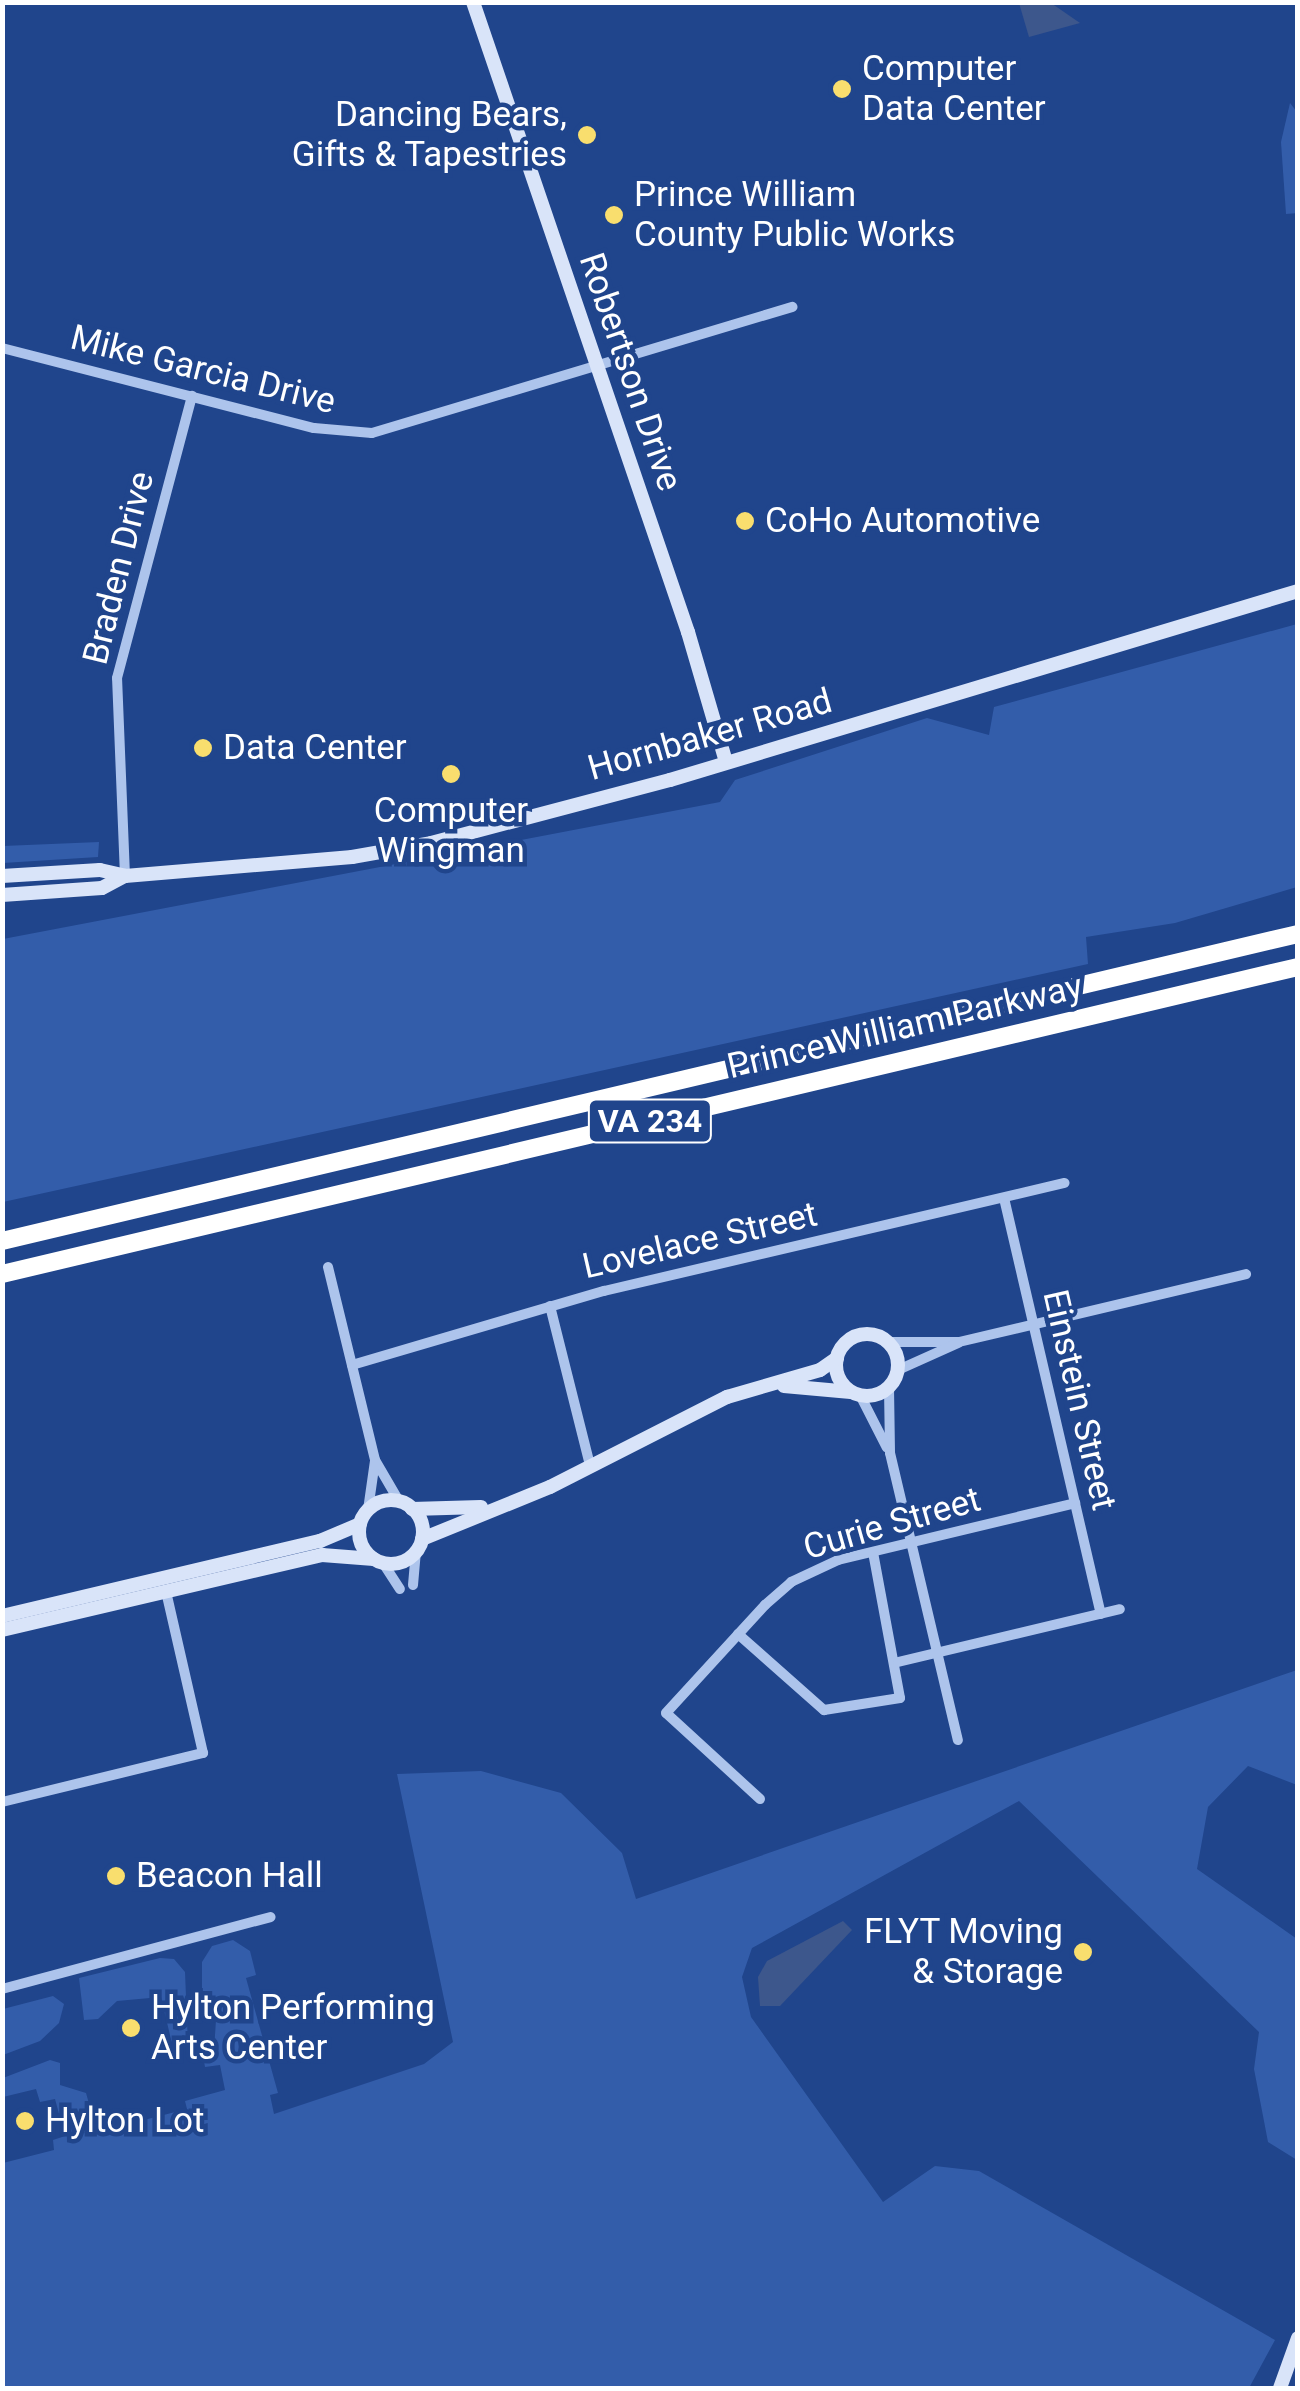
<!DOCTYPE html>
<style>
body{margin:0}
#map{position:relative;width:1300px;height:2391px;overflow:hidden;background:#20458c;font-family:Roboto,sans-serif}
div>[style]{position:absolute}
.green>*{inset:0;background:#335daa}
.water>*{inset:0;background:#3d578c}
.street>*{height:10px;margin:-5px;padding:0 5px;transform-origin:5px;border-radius:5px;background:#adc4ec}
.secondary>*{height:14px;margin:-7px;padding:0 7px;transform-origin:7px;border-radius:7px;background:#d9e4f9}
.secondary>.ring{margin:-7px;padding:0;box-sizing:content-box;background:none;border:14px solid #d9e4f9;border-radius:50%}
.highway>*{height:18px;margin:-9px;padding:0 9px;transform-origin:9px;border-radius:9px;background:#fff}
.dots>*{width:28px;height:28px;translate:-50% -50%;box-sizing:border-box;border:5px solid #20458c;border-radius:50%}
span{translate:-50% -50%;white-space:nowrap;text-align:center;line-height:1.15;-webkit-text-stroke:9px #20458c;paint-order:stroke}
.shield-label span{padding:2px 8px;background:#20458c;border:2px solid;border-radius:8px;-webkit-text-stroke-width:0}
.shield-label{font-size:32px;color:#fff;font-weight:700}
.poi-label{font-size:35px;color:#fff}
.left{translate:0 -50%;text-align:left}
.right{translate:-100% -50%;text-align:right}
.street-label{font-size:35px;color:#fff}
.frame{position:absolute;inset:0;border:5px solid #fff;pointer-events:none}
</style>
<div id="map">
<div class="green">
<i style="clip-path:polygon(1290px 103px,1297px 112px,1298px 213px,1286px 214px,1281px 142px)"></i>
<i style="clip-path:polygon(1297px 624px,1297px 887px,1175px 923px,1086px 937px,1088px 964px,3px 1202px,3px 939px,720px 802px,735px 780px,927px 718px,989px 735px,994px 707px)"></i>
<i style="clip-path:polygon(99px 842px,98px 857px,3px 863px,3px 846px)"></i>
<i style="clip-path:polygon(1297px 1670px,1297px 1785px,1248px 1766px,1208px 1807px,1197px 1869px,1297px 1939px,1297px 2160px,1268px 2142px,1254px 2069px,1259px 2032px,1019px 1801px,752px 1948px,742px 1977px,751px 2017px,883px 2202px,935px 2166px,979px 2171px,1275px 2340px,1249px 2388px,3px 2388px,3px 2163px,54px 2150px,53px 2140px,65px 2136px,55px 2099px,40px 2102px,36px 2089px,3px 2097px,3px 2078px,50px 2060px,60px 2063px,60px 2085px,86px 2093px,97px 2132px,187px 2109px,185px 2101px,225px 2090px,220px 2065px,205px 2067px,202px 2050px,214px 2050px,216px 2020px,202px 1994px,202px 1962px,212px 1946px,233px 1940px,250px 1951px,256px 1975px,246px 1978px,278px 2093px,270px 2095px,274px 2114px,424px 2064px,453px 2042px,397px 1774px,481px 1771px,561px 1793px,622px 1853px,636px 1899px)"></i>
<i style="clip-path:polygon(160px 1958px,174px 1959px,185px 1972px,188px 2045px,173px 2048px,161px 1997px,117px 2001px,98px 2019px,84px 2020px,79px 1978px)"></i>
<i style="clip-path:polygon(53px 1996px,64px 2004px,59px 2023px,40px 2041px,3px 2055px,3px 2009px)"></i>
</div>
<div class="water">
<i style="clip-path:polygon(1019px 3px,1051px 3px,1080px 23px,1029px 37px)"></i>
<i style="clip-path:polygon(843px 1921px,852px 1930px,780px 2006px,760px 2006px,758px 1977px,767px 1961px)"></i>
</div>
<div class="street">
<i style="left:2px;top:348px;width:322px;rotate:14.4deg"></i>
<i style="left:314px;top:428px;width:58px;rotate:4.9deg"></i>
<i style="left:372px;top:433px;width:439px;rotate:-16.7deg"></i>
<i style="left:125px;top:876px;width:198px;rotate:-92.3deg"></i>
<i style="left:117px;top:678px;width:292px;rotate:-75.1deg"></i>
<i style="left:1004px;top:1198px;width:427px;rotate:76.9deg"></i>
<i style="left:328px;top:1267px;width:199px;rotate:76.3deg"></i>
<i style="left:375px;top:1460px;width:48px;rotate:59.7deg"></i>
<i style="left:550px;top:1306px;width:164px;rotate:75.9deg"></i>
<i style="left:889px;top:1342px;width:70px"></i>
<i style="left:959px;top:1342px;width:295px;rotate:-13.3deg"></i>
<i style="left:352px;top:1365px;width:263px;rotate:-16.4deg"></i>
<i style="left:604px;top:1291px;width:473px;rotate:-13.2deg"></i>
<i style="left:898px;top:1370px;width:66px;rotate:-24.2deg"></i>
<i style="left:889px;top:1388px;width:65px;rotate:89.1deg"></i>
<i style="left:890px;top:1453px;width:295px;rotate:76.7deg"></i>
<i style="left:860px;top:1395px;width:59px;rotate:63deg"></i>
<i style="left:368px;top:1510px;width:49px;rotate:-81.9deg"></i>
<i style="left:383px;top:1563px;width:31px;rotate:57deg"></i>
<i style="left:413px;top:1585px;width:34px;rotate:-85deg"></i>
<i style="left:738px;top:1634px;width:115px;rotate:41.5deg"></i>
<i style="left:824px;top:1710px;width:77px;rotate:-9deg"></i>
<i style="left:900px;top:1698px;width:147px;rotate:-100.5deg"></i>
<i style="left:898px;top:1662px;width:228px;rotate:-13.4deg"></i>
<i style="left:760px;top:1799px;width:127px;rotate:-137.5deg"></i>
<i style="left:666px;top:1713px;width:147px;rotate:-47.5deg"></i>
<i style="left:765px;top:1605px;width:35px;rotate:-41deg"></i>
<i style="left:791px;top:1582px;width:52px;rotate:-25.1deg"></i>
<i style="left:838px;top:1560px;width:244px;rotate:-13.5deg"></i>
<i style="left:2px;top:1802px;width:207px;rotate:-13.7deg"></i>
<i style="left:203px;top:1753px;width:166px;rotate:-102.9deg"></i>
<i style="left:2px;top:1989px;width:278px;rotate:-15deg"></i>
</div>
<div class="secondary">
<i style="left:473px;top:2px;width:666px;rotate:71.16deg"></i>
<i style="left:688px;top:632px;width:135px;rotate:73.7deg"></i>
<i style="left:2px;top:876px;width:98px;rotate:-3.5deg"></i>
<i style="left:100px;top:870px;width:26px;rotate:13deg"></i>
<i style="left:125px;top:876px;width:228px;rotate:-4.8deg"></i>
<i style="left:352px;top:857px;width:80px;rotate:-10deg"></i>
<i style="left:431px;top:843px;width:247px;rotate:-14.8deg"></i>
<i style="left:670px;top:780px;width:656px;rotate:-16.75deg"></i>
<i style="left:2px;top:895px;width:100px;rotate:-4deg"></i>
<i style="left:102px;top:888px;width:26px;rotate:-28deg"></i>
<i class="ring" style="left:836px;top:1334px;width:48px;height:48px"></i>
<i style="left:784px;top:1386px;width:67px;rotate:5.1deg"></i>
<i class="ring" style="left:359px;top:1500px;width:50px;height:50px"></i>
<i style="left:412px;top:1509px;width:69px;rotate:-1.7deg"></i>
<i style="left:422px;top:1539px;width:138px;rotate:-22.1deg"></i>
<i style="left:550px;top:1487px;width:199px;rotate:-27deg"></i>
<i style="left:727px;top:1397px;width:97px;rotate:-16.2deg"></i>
<i style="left:820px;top:1370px;width:21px;rotate:-35deg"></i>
<i style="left:2px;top:1616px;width:327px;rotate:-13.3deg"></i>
<i style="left:320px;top:1541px;width:43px;rotate:-23deg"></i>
<i style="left:2px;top:1630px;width:329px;rotate:-13.2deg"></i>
<i style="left:322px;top:1555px;width:52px;rotate:4.4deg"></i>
<i style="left:1280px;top:2388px;width:53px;rotate:-70.2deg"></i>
</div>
<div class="highway">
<i style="left:2px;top:1241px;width:1332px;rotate:-13.33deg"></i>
<i style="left:2px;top:1274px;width:1332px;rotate:-13.33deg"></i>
</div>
<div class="dots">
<i style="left:842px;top:89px;background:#f9de6e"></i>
<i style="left:587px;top:135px;background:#f9de6e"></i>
<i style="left:614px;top:215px;background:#f9de6e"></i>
<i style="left:745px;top:521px;background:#f9de6e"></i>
<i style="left:203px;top:748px;background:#f9de6e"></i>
<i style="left:451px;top:774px;background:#f9de6e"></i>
<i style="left:116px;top:1876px;background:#f9de6e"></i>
<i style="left:1083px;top:1952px;background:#f9de6e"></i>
<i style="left:131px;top:2028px;background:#f9de6e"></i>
<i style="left:25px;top:2121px;background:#f9de6e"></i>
</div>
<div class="shield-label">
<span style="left:650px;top:1121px">VA 234</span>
</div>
<div class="poi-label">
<span class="left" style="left:862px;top:89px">Computer<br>Data Center</span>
<span class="right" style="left:567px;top:135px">Dancing Bears,<br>Gifts &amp; Tapestries</span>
<span class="left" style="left:634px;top:215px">Prince William<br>County Public Works</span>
<span class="left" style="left:765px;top:521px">CoHo Automotive</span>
<span class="left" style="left:223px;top:748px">Data Center</span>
<span style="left:451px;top:831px">Computer<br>Wingman</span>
<span class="left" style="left:136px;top:1876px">Beacon Hall</span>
<span class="right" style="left:1063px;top:1952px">FLYT Moving<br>&amp; Storage</span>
<span class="left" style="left:151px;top:2028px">Hylton Performing<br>Arts Center</span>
<span class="left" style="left:45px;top:2121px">Hylton Lot</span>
</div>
<div class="street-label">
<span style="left:203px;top:370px;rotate:14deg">Mike Garcia Drive</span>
<span style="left:630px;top:372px;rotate:71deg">Robertson Drive</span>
<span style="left:119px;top:568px;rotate:-76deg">Braden Drive</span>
<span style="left:710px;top:735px;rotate:-16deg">Hornbaker Road</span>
<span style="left:905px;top:1027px;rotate:-13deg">Prince William Parkway</span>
<span style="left:700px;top:1241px;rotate:-13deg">Lovelace Street</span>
<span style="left:1079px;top:1400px;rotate:77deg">Einstein Street</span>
<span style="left:892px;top:1524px;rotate:-16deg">Curie Street</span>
</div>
<div class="frame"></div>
</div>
